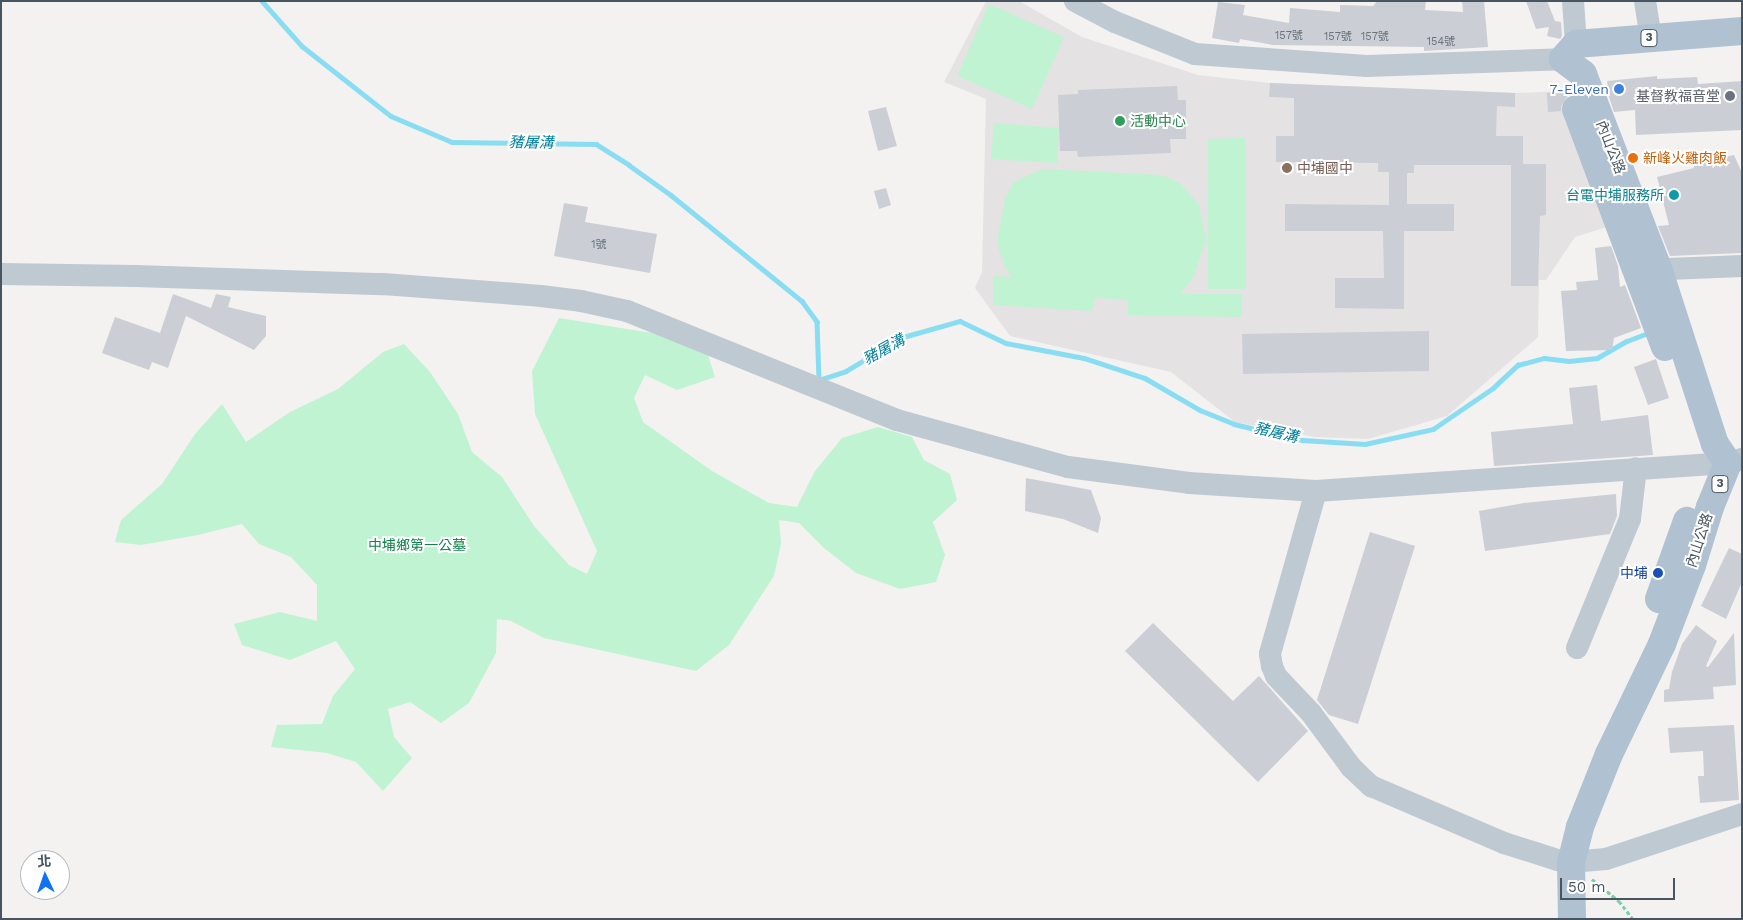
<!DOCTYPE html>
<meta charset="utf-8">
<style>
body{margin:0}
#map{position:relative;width:1743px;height:920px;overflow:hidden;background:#f4f1f1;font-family:"Work Sans","Noto Sans TC",sans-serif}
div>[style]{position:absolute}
.education>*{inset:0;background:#e5e2e3}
.green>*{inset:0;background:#bff3d2}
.stream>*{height:4.5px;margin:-2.25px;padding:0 2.25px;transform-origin:2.25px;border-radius:2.25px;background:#89ddf2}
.building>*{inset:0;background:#cbced4}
.path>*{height:2.5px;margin-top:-1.25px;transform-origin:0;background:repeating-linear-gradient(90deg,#74d3a4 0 4px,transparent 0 6.5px)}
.minor>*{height:22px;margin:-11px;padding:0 11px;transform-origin:11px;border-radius:11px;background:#bfc9d1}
.major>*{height:28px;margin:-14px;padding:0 14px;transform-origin:14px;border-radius:14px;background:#b0c1d1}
.dots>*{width:14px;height:14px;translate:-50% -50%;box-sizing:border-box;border:2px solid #fff;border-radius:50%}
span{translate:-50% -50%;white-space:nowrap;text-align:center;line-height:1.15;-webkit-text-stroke:4px #fff;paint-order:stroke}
.number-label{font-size:11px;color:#69737d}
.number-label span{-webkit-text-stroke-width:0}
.shield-label span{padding:1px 4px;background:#fff;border:1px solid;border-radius:4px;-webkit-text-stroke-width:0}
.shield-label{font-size:12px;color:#485560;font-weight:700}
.shop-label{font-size:14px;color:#366cbe}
.right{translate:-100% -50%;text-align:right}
.worship-label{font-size:14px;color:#5b616d}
.leisure-label{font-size:14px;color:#27864d}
.left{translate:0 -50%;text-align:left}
.street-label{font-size:14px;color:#485560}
.food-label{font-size:14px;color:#c56008}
.education-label{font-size:14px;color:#785e54}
.culture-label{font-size:14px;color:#0d838f}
.park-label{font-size:14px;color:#12834a}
.transit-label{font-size:14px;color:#164399}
.water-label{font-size:15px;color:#05809f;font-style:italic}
.frame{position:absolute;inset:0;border:2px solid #485560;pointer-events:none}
.north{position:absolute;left:20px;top:850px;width:50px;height:50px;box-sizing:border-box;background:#fff;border:1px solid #b6bbbf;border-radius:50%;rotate:357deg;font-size:14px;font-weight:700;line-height:20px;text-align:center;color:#485560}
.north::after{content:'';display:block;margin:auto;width:18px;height:22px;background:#0e72f1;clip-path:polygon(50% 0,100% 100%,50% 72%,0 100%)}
.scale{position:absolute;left:1560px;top:878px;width:115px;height:22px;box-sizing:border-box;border:2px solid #485560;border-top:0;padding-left:6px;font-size:15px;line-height:18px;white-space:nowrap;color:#485560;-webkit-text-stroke:4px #fff;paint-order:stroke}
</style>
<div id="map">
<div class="education">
<i style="clip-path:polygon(986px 1px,1019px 1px,1082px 37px,1198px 75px,1270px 83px,1515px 93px,1566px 91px,1610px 226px,1575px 237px,1546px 280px,1539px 280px,1538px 337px,1447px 416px,1368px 439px,1315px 437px,1235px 422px,1171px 372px,1010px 336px,975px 288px,982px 272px,986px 99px,944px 82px)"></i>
</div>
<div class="green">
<i style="clip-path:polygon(989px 4px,1064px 37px,1032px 109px,957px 76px)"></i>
<i style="clip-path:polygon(994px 123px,1059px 128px,1057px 163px,991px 159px)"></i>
<i style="clip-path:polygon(1245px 138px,1246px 289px,1208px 289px,1208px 139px)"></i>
<i style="clip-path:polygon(1042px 169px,1162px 175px,1180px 183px,1199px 205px,1206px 241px,1193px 278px,1180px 294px,1242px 294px,1242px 317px,1128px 315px,1128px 300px,1095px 298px,1092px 311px,993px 305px,993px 276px,1011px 277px,1004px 265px,997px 243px,1005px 198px,1014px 182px)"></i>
<i style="clip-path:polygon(559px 318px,652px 333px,708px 355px,715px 377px,677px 390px,645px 375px,634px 398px,643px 422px,712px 471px,769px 503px,797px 507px,815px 471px,842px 438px,878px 427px,912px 437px,924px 460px,950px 474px,957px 500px,933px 522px,945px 555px,936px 582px,900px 589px,856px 573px,824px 548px,799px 523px,779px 520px,781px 543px,774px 576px,729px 645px,696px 671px,544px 638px,511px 621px,497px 619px,496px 653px,469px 703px,441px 723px,410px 702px,388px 709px,394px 737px,412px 758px,383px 791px,356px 762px,327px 753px,271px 747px,277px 725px,322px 724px,333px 696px,355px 669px,336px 641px,290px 660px,242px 645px,234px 624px,280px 612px,317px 621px,317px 585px,291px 557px,259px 544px,242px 524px,198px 535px,141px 545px,115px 542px,121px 520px,162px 484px,195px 434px,222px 404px,246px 442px,290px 412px,338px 389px,383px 352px,404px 344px,430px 372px,458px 414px,472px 452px,502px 477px,534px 526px,569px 565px,587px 574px,597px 551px,535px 414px,532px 371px)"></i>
</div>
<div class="stream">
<i style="left:262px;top:1px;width:60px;rotate:48.4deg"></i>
<i style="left:302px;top:46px;width:113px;rotate:38.2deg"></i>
<i style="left:391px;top:116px;width:66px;rotate:23.1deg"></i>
<i style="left:452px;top:142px;width:144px;rotate:0.8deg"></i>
<i style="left:596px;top:144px;width:39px;rotate:32deg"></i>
<i style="left:629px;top:165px;width:52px;rotate:35.5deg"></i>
<i style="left:671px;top:195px;width:169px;rotate:39deg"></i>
<i style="left:802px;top:301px;width:26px;rotate:54deg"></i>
<i style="left:817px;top:322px;width:58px;rotate:88deg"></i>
<i style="left:819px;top:380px;width:28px;rotate:-18deg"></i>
<i style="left:846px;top:371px;width:66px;rotate:-30.8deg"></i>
<i style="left:903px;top:337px;width:59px;rotate:-15.7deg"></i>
<i style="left:960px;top:321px;width:51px;rotate:25.6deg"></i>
<i style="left:1006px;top:343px;width:79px;rotate:10.9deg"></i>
<i style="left:1084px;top:358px;width:64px;rotate:18.2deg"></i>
<i style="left:1145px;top:378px;width:64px;rotate:30.2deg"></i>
<i style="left:1200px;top:410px;width:37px;rotate:22deg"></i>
<i style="left:1234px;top:424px;width:70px;rotate:13.2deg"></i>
<i style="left:1302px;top:440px;width:63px;rotate:3.6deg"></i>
<i style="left:1365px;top:444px;width:70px;rotate:-12.4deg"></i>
<i style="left:1433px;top:429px;width:73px;rotate:-34.3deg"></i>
<i style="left:1493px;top:388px;width:34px;rotate:-43deg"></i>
<i style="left:1518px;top:365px;width:27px;rotate:-15deg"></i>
<i style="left:1544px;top:358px;width:25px;rotate:7deg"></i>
<i style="left:1569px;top:361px;width:28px;rotate:-6deg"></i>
<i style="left:1597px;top:358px;width:34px;rotate:-30deg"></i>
<i style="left:1627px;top:341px;width:26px;rotate:-21deg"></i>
</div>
<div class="building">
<i style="clip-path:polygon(1377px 1px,1426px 1px,1425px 10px,1463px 12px,1462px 1px,1484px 1px,1488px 47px,1424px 51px,1424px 47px,1273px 45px,1240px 39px,1239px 43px,1212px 38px,1218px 2px,1245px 5px,1243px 15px,1289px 23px,1290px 8px,1340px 12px,1340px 5px,1373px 6px)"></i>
<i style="clip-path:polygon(1526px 1px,1547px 1px,1555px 21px,1561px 22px,1562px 36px,1560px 39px,1547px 36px,1549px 27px,1536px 29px)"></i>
<i style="clip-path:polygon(1657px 76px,1657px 79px,1697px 77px,1698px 84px,1742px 81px,1742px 130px,1636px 135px,1635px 110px,1614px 112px,1609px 97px,1607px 81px)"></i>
<i style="clip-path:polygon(1270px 83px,1515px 93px,1515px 107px,1497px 106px,1496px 136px,1523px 136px,1523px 164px,1546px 164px,1546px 215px,1540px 216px,1538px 286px,1511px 286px,1511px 165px,1414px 165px,1414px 173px,1407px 173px,1407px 204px,1454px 204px,1454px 231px,1404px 231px,1404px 309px,1335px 308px,1335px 278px,1384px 278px,1383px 231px,1285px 231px,1285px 204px,1389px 205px,1389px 172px,1378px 172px,1378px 163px,1276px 162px,1276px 136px,1294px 136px,1294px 98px,1269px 97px)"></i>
<i style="clip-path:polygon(1177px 86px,1178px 100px,1186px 100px,1186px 139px,1170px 139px,1171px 153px,1078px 157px,1077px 151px,1060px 151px,1058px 95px,1078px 94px,1078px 90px)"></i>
<i style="clip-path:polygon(1566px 91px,1567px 97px,1561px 106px,1561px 111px,1548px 112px,1547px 93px)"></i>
<i style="clip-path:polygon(886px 107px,897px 146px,878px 151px,868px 111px)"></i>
<i style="clip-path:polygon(1734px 155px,1742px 173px,1741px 253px,1670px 256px,1658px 226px,1669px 225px,1657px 177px,1694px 168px,1693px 164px)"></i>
<i style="clip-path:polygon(886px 188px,891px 205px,879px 209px,874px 191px)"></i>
<i style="clip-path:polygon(564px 203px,588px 207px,585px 222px,657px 234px,650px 273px,554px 256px)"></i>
<i style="clip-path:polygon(1611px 246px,1618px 266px,1620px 287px,1625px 285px,1641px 328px,1614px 338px,1612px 350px,1566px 351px,1561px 291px,1577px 290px,1576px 282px,1598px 280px,1595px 248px)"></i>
<i style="clip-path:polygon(173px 294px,211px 308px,216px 294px,231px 297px,228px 307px,266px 316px,266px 336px,254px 350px,186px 316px,168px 368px,152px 362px,149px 370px,102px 353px,115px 317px,160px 333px)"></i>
<i style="clip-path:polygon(1429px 331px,1429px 371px,1243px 374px,1242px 334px)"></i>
<i style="clip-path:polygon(1656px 359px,1669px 398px,1648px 405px,1634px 367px)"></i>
<i style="clip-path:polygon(1597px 385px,1601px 421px,1648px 415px,1653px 455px,1494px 466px,1491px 432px,1573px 424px,1569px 388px)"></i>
<i style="clip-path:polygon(1026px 478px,1091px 490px,1101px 518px,1098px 533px,1063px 519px,1025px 511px)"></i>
<i style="clip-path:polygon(1616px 494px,1617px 516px,1610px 534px,1485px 551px,1479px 511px,1524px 503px)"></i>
<i style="clip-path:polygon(1370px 532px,1415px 546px,1358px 724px,1329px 715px,1317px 700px)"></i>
<i style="clip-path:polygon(1729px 548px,1742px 554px,1742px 582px,1726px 619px,1701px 606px)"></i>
<i style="clip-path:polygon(1153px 623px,1233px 701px,1259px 676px,1308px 731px,1258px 782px,1125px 651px)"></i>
<i style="clip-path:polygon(1696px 625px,1717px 641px,1706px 666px,1708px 667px,1734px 633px,1736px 685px,1713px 687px,1714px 699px,1664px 702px,1664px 690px,1669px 689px,1672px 672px,1682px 644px)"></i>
<i style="clip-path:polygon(1734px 725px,1739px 800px,1700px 803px,1698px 776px,1704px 776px,1703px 751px,1670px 753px,1668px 728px)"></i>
</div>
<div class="path">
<i style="left:1592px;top:879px;width:35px;rotate:39deg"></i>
<i style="left:1619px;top:901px;width:23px;rotate:52deg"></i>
</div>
<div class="minor">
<i style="left:1075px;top:1px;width:45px;rotate:27.7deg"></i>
<i style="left:1115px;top:22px;width:86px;rotate:21.8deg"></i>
<i style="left:1195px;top:54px;width:172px;rotate:4deg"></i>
<i style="left:1367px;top:66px;width:196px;rotate:-2deg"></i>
<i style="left:1573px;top:1px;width:43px;rotate:86deg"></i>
<i style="left:1645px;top:1px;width:37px;rotate:81deg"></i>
<i style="left:1643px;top:270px;width:99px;rotate:-2.3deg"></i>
<i style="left:1px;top:274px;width:135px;rotate:0.8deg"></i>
<i style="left:136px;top:276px;width:247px;rotate:1.9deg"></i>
<i style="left:383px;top:284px;width:158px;rotate:4.3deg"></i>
<i style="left:541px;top:296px;width:40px;rotate:7.1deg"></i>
<i style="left:581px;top:301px;width:47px;rotate:12.3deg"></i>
<i style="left:627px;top:311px;width:291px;rotate:22deg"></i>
<i style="left:897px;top:420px;width:177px;rotate:15.4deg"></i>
<i style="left:1068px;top:467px;width:122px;rotate:7.5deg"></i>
<i style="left:1189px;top:483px;width:127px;rotate:3.6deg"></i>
<i style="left:1316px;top:491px;width:413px;rotate:-3.9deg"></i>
<i style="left:1728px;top:463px;width:15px;rotate:-16deg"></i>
<i style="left:1316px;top:491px;width:169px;rotate:105.8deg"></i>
<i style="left:1270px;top:654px;width:12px;rotate:81deg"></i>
<i style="left:1272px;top:666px;width:11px;rotate:68deg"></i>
<i style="left:1276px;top:676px;width:51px;rotate:46.6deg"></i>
<i style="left:1311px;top:713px;width:67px;rotate:53.5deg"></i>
<i style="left:1351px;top:767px;width:28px;rotate:44deg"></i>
<i style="left:1371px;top:786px;width:145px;rotate:23.2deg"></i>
<i style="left:1504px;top:843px;width:57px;rotate:17.5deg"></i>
<i style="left:1558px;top:860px;width:13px;rotate:9deg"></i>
<i style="left:1571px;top:862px;width:35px;rotate:-5deg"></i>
<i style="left:1606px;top:859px;width:143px;rotate:-18.3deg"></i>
<i style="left:1577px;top:648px;width:139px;rotate:-67.7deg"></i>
<i style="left:1630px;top:519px;width:51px;rotate:-83.3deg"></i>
</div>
<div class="major">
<i style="left:1563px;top:59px;width:25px;rotate:37deg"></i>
<i style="left:1583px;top:74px;width:208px;rotate:68.9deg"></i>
<i style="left:1658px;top:268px;width:185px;rotate:72.1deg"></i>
<i style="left:1715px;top:444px;width:23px;rotate:56deg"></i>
<i style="left:1728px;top:463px;width:48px;rotate:112.2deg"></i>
<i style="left:1710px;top:507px;width:61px;rotate:107.2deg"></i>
<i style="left:1692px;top:565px;width:85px;rotate:110.8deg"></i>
<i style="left:1662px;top:644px;width:122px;rotate:115.7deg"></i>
<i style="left:1609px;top:754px;width:79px;rotate:111.7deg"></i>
<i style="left:1580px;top:827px;width:36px;rotate:104deg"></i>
<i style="left:1571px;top:862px;width:57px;rotate:89deg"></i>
<i style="left:1563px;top:59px;width:20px;rotate:-49deg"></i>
<i style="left:1576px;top:44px;width:167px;rotate:-4.5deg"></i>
<i style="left:1576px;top:109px;width:254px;rotate:69.5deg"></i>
<i style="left:1659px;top:599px;width:83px;rotate:-70.3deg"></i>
</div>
<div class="dots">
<i style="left:1619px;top:89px;background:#3f7fe0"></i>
<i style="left:1730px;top:96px;background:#6b7280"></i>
<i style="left:1120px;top:121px;background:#2e9e5b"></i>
<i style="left:1633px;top:158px;background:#e8710a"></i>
<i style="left:1287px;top:168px;background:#8d6e63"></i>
<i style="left:1674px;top:195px;background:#0f9aa8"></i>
<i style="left:1658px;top:573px;background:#1a4fb4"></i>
</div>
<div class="number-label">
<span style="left:1289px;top:36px">157號</span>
<span style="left:1338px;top:37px">157號</span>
<span style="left:1375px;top:37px">157號</span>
<span style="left:1441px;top:42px">154號</span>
<span style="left:599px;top:245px">1號</span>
</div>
<div class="shield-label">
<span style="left:1649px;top:38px">3</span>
<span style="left:1720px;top:484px">3</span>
</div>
<div class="shop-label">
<span class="right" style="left:1609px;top:89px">7-Eleven</span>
</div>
<div class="worship-label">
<span class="right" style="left:1720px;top:96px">基督教福音堂</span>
</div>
<div class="leisure-label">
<span class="left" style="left:1130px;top:121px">活動中心</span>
</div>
<div class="street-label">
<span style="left:1611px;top:147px;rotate:69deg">內山公路</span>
<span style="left:1699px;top:540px;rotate:-72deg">內山公路</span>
</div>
<div class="food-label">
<span class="left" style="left:1643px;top:158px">新峰火雞肉飯</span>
</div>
<div class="education-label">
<span class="left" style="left:1297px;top:168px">中埔國中</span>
</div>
<div class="culture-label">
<span class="right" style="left:1664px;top:195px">台電中埔服務所</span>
</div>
<div class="park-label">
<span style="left:417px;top:545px">中埔鄉第一公墓</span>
</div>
<div class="transit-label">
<span class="right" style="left:1648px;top:573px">中埔</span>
</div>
<div class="water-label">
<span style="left:531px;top:143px;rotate:1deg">豬屠溝</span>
<span style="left:884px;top:350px;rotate:-29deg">豬屠溝</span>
<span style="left:1276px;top:433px;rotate:13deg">豬屠溝</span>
</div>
<div class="frame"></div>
<div class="north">北</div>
<div class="scale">50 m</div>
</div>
